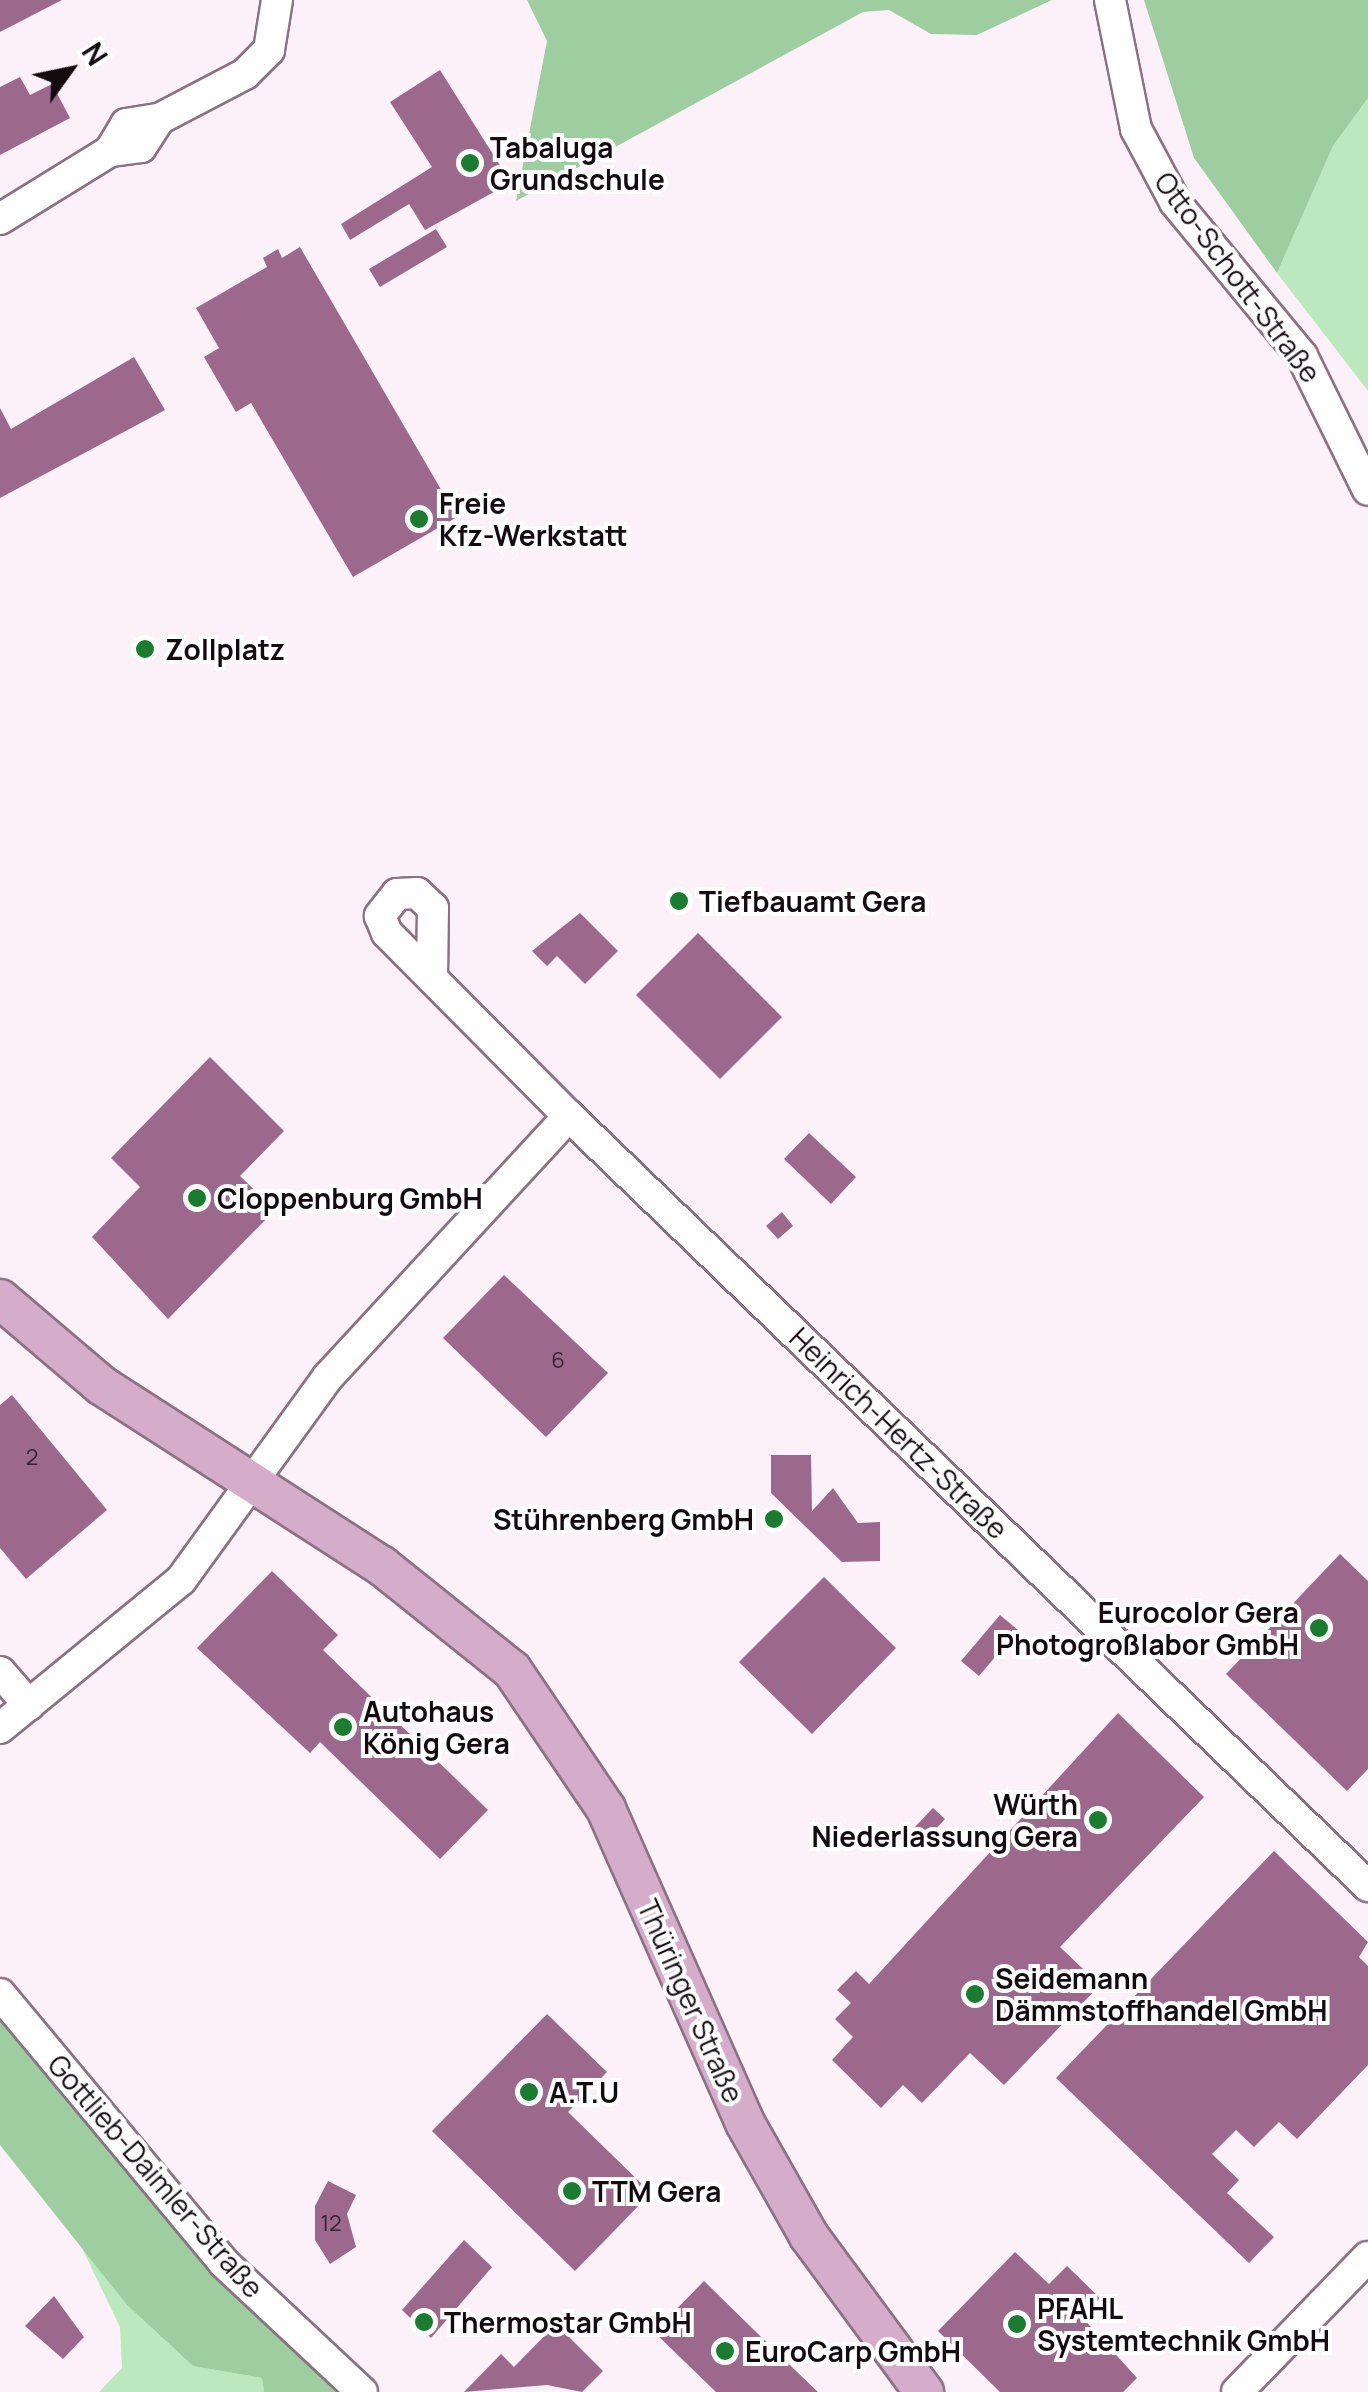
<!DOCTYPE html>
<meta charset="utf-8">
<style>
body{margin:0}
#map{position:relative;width:1368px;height:2392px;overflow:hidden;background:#fcf1f8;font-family:Manrope,sans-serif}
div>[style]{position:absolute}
.green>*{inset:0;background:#bbe8bd}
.forest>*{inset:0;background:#9ecea0}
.building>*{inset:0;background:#9c698d}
.roads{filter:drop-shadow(2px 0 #8b7283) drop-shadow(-2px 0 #8b7283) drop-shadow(0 2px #8b7283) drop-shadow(0 -2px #8b7283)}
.minor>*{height:30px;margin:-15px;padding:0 15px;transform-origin:15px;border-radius:15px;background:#fff}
.major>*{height:38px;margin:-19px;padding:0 19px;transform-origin:19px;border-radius:19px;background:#d5acca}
.dots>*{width:28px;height:28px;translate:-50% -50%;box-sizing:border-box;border:5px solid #fff;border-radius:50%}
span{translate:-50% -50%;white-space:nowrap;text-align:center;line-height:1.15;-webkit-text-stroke:8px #fff;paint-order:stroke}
.number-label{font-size:22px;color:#362230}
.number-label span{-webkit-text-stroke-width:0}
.poi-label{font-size:28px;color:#140b11;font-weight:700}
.left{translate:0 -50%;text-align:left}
.right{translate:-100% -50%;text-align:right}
.street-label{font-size:28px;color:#140b11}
.north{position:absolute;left:20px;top:20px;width:100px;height:100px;-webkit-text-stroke:8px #fff;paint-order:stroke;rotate:57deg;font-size:28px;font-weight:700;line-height:40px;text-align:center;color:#140b11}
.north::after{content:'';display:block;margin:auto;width:35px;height:45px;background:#140b11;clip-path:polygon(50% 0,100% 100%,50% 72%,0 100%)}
</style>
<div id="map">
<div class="green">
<i style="clip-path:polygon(1368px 98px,1368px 391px,1277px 273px,1333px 146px)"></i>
<i style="clip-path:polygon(80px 2244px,127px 2305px,193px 2366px,262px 2378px,264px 2392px,99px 2392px,122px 2368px,120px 2327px)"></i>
</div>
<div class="forest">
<i style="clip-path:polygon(527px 0,1052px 0,977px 35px,931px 34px,889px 10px,863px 12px,516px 201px,547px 41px)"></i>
<i style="clip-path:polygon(1144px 0,1368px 0,1368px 98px,1333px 146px,1277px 273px,1194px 158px)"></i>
<i style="clip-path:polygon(0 2012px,216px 2274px,339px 2392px,264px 2392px,262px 2378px,193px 2366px,127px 2305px,0 2145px)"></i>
</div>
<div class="building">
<i style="clip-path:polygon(0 0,62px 0,0 32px)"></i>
<i style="clip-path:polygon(440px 70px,501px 167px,493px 171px,503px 187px,425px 230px,409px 204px,350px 240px,341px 224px,432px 167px,390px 102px)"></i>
<i style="clip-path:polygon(20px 77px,30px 95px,52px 84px,70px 118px,0 155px,0 87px)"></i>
<i style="clip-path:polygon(436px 229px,447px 247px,380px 287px,369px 269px)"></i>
<i style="clip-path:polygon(300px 247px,457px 517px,353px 577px,251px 403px,236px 412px,204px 357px,219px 348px,196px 308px,267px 267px,263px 258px,278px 249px,282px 258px)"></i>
<i style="clip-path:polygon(134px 357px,165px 410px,0 498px,0 408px,11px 429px)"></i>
<i style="clip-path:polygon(580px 913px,618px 951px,585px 984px,557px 956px,547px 966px,532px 951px)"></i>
<i style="clip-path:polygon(698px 933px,782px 1017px,720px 1079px,636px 995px)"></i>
<i style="clip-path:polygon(210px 1057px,284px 1131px,240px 1176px,275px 1210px,168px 1319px,92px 1237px,140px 1187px,111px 1158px)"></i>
<i style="clip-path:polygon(809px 1133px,856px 1177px,831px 1204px,784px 1159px)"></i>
<i style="clip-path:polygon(782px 1212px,793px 1226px,778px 1239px,766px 1226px)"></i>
<i style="clip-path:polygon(504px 1275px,608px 1373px,546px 1437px,443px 1338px)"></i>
<i style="clip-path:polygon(12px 1395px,107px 1510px,26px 1579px,0 1548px,0 1405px)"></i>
<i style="clip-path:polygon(771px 1455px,811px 1455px,812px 1511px,833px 1488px,858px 1523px,880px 1522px,880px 1561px,842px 1562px,771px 1493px)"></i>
<i style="clip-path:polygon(1340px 1554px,1368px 1581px,1368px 1769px,1347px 1791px,1226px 1674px)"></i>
<i style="clip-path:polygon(272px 1571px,338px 1635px,323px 1650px,488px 1810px,440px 1859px,320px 1742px,310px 1753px,197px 1648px)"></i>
<i style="clip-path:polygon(824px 1577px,896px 1648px,812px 1734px,739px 1662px)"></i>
<i style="clip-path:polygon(1000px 1615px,1018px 1630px,979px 1676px,961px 1661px)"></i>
<i style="clip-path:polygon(1118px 1713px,1204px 1797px,1060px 1947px,1100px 1985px,1004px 2085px,970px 2053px,922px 2103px,903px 2085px,881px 2108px,832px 2060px,853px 2037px,835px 2019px,851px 2003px,837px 1990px,856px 1971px,869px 1984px)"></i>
<i style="clip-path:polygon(933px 1808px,945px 1819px,923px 1843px,911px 1831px)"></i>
<i style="clip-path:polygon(1274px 1851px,1368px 1942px,1359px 1957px,1368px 1966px,1368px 2065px,1297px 2139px,1279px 2122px,1254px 2147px,1236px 2130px,1212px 2154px,1239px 2180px,1227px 2193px,1274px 2237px,1249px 2263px,1056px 2078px)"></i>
<i style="clip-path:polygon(547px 2014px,607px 2072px,568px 2112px,651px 2193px,575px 2271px,432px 2131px)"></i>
<i style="clip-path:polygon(328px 2181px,356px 2195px,347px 2214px,356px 2247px,330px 2264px,315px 2240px,315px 2206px)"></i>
<i style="clip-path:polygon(464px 2240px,492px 2267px,431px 2338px,402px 2310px)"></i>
<i style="clip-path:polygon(1015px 2252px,1049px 2284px,1067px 2266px,1100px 2298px,1082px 2317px,1137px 2378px,1123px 2392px,1000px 2392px,938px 2331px)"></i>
<i style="clip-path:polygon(704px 2281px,796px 2371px,818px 2392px,716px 2392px,654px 2332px)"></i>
<i style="clip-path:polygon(54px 2296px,84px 2337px,63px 2359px,25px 2326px)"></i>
<i style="clip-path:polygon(556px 2324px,603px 2371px,582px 2392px,547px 2385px,464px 2392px,501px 2354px,514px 2367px)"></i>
</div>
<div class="roads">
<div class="minor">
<i style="left:1110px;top:0;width:132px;rotate:78.6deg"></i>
<i style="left:1136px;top:129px;width:83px;rotate:61.9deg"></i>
<i style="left:1175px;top:202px;width:200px;rotate:50.5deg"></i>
<i style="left:1302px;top:356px;width:149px;rotate:63.8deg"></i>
<i style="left:110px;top:151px;width:31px;rotate:-59deg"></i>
<i style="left:126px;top:124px;width:33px;rotate:-9deg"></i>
<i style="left:159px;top:119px;width:97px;rotate:-27.6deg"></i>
<i style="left:245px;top:74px;width:34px;rotate:-45deg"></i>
<i style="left:269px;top:50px;width:51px;rotate:-80.9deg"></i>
<i style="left:0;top:219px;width:129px;rotate:-31.7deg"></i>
<i style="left:110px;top:151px;width:31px;rotate:-7deg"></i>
<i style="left:141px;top:147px;width:33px;rotate:-57deg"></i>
<i style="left:432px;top:978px;width:70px;rotate:-89.2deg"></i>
<i style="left:433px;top:908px;width:22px;rotate:-137deg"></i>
<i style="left:417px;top:893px;width:20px;rotate:177deg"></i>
<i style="left:397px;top:894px;width:28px;rotate:128deg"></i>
<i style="left:380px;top:916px;width:18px;rotate:68deg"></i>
<i style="left:387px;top:933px;width:258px;rotate:45.2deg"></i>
<i style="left:569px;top:1116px;width:1110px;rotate:43.94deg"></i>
<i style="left:0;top:1672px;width:44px;rotate:48.7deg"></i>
<i style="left:0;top:1728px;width:234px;rotate:-39.3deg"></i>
<i style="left:181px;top:1580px;width:251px;rotate:-54.1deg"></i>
<i style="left:328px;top:1377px;width:355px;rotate:-47.3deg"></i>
<i style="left:0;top:1994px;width:350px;rotate:50.2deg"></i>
<i style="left:224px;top:2263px;width:189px;rotate:43.1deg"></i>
<i style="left:1237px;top:2392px;width:188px;rotate:-45.9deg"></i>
</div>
<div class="major">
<i style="left:0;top:1299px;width:133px;rotate:40.4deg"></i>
<i style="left:101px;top:1385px;width:334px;rotate:32.8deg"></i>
<i style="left:382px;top:1566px;width:166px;rotate:38.7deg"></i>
<i style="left:512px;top:1670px;width:168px;rotate:55.9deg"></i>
<i style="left:606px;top:1809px;width:343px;rotate:66.1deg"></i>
<i style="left:745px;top:2123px;width:130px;rotate:60.5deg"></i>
<i style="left:809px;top:2236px;width:194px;rotate:53.6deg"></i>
</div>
</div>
<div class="dots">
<i style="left:470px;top:163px;background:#197c2e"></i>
<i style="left:419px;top:519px;background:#197c2e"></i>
<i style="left:145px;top:649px;background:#197c2e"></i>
<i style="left:679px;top:901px;background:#197c2e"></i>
<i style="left:197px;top:1198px;background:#197c2e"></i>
<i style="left:774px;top:1519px;background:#197c2e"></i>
<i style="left:1319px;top:1628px;background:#197c2e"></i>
<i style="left:343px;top:1727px;background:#197c2e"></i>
<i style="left:1098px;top:1820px;background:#197c2e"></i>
<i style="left:975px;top:1994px;background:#197c2e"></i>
<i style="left:529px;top:2092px;background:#197c2e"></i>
<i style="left:572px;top:2191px;background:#197c2e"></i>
<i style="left:424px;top:2322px;background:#197c2e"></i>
<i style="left:1017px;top:2324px;background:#197c2e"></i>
<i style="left:725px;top:2351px;background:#197c2e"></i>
</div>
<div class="number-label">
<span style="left:558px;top:1361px">6</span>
<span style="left:32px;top:1458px">2</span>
<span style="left:331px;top:2224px">12</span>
</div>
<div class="poi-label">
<span class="left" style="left:490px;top:163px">Tabaluga<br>Grundschule</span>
<span class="left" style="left:439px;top:519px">Freie<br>Kfz-Werkstatt</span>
<span class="left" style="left:165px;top:649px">Zollplatz</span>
<span class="left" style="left:699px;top:901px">Tiefbauamt Gera</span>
<span class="left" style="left:217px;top:1198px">Cloppenburg GmbH</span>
<span class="right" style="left:754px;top:1519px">Stührenberg GmbH</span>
<span class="right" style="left:1299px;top:1628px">Eurocolor Gera<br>Photogroßlabor GmbH</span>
<span class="left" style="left:363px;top:1727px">Autohaus<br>König Gera</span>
<span class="right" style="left:1078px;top:1820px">Würth<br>Niederlassung Gera</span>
<span class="left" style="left:995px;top:1994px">Seidemann<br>Dämmstoffhandel GmbH</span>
<span class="left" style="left:549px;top:2092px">A.T.U</span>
<span class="left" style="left:592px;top:2191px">TTM Gera</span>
<span class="left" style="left:1037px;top:2324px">PFAHL<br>Systemtechnik GmbH</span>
<span class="left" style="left:444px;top:2322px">Thermostar GmbH</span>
<span class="left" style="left:745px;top:2351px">EuroCarp GmbH</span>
</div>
<div class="street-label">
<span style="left:1238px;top:277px;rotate:53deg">Otto-Schott-Straße</span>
<span style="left:899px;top:1433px;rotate:44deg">Heinrich-Hertz-Straße</span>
<span style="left:691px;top:2001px;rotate:66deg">Thüringer Straße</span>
<span style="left:156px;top:2176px;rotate:49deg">Gottlieb-Daimler-Straße</span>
</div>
<div class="north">N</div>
</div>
